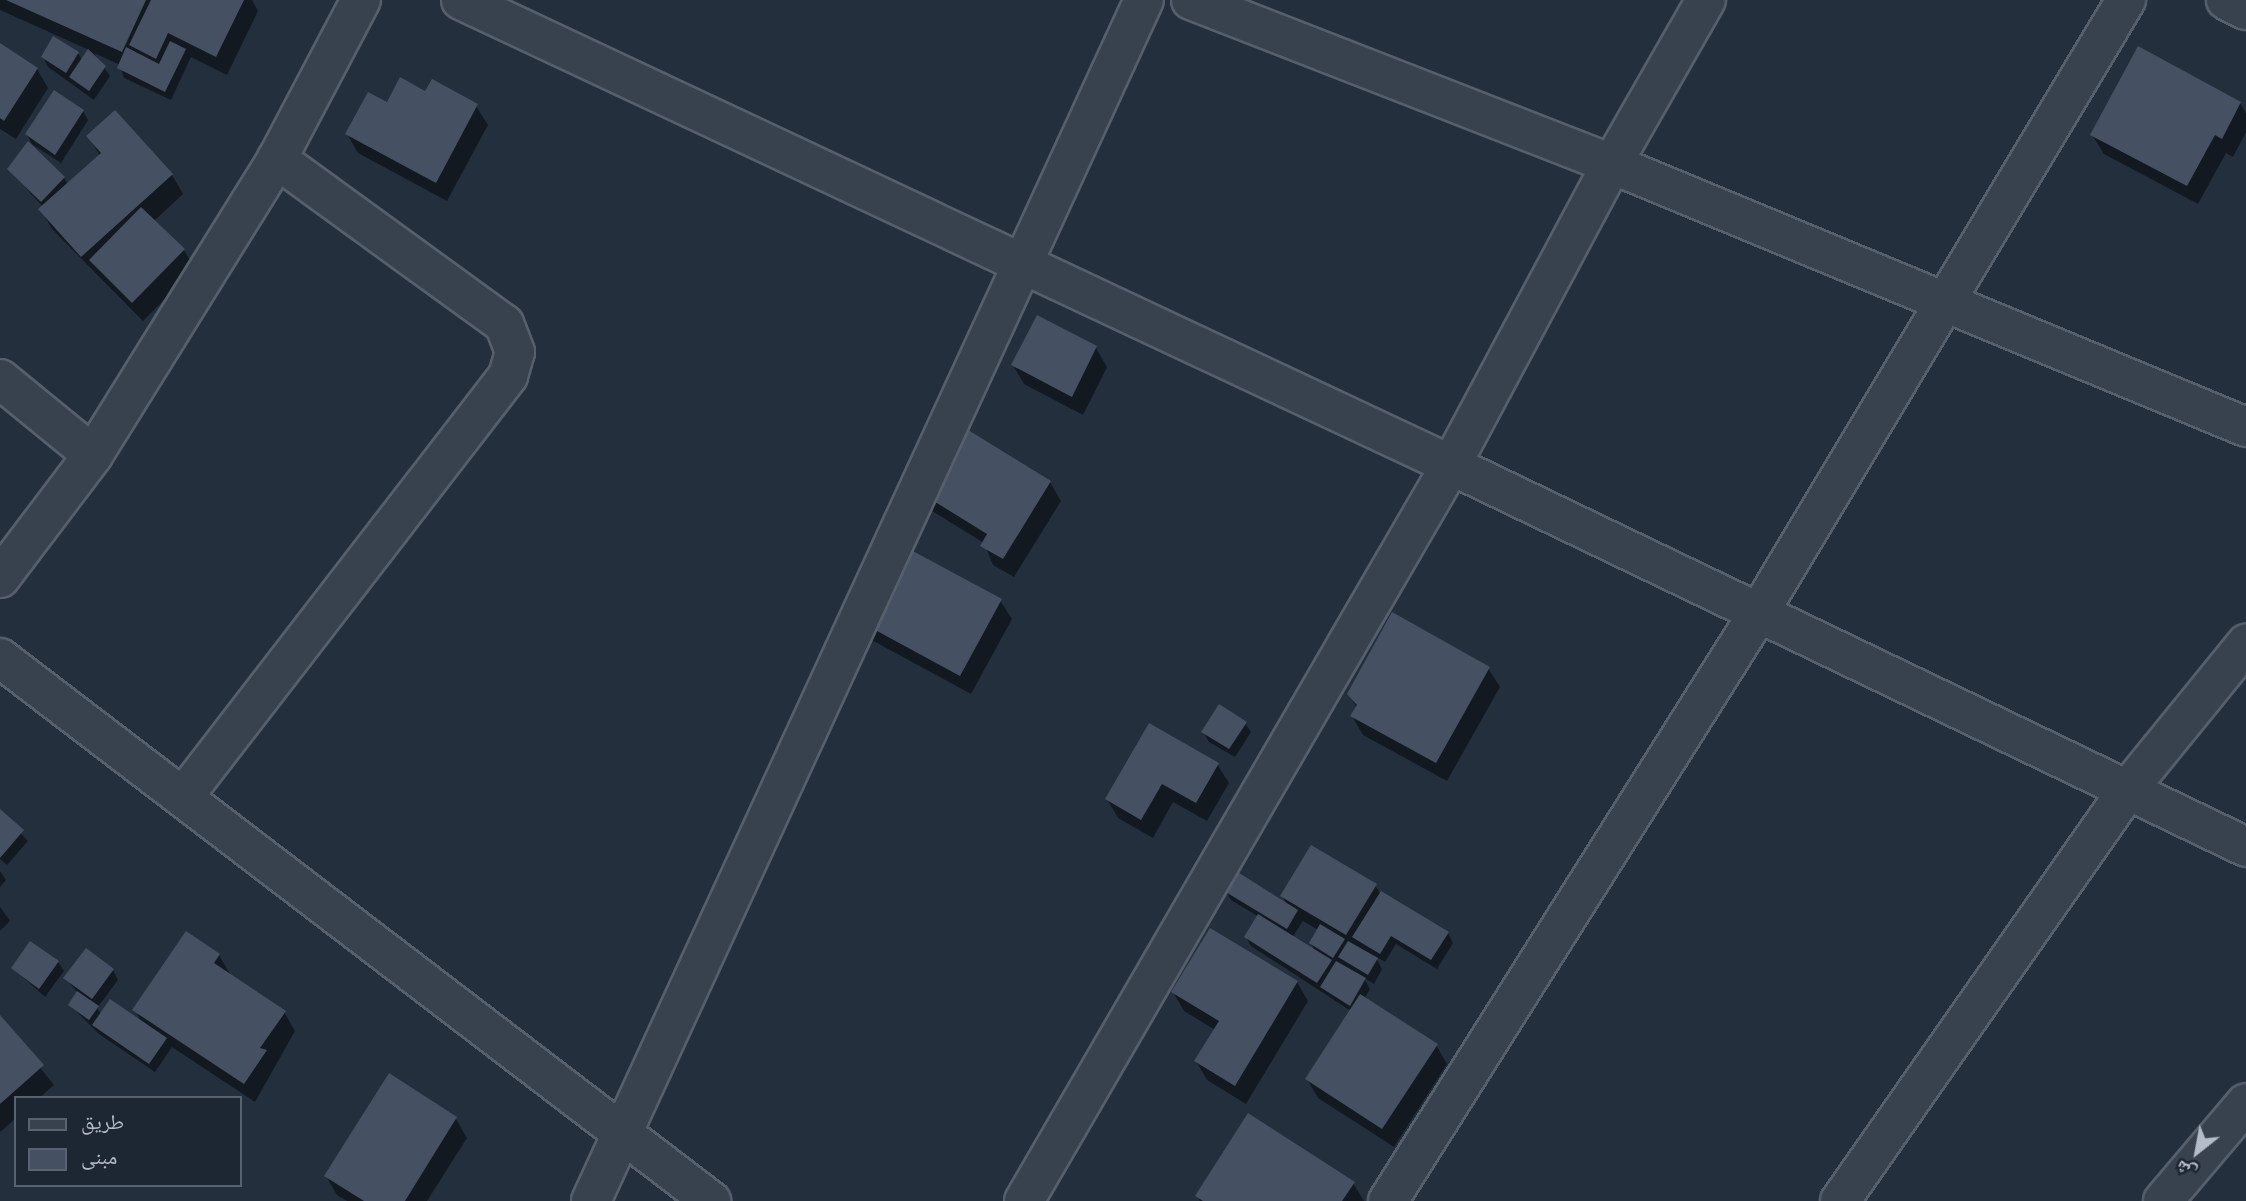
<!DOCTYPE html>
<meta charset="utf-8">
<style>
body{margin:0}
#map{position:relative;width:2246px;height:1201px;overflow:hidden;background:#242f3e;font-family:Cabin,"Noto Naskh Arabic",sans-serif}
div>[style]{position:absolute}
.shadow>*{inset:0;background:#0007}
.building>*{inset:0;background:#455162}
.roads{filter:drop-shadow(2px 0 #565f6c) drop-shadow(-2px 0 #565f6c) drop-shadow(0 2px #565f6c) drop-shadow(0 -2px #565f6c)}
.minor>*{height:38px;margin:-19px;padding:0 19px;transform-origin:19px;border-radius:19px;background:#38414e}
span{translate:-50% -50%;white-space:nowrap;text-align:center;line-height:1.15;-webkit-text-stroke:7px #1d2633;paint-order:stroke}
.legend{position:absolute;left:14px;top:1096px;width:228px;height:91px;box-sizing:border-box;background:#1d2633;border:2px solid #59626f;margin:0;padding:9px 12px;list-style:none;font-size:21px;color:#b4bcc9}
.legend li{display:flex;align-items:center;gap:14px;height:35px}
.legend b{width:35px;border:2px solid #59626f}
.north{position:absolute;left:2162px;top:1117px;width:70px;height:70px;-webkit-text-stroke:5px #1d2633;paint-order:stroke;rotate:211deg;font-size:19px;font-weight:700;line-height:28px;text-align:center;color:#b4bcc9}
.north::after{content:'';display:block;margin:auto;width:24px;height:32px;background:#b4bcc9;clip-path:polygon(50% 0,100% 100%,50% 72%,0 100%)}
</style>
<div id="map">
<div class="shadow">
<i style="clip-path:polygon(0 0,252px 0,258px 11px,227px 75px,191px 57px,171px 100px,124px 78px,120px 65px,94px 53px,110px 76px,94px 100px,48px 67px,43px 57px,78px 53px,82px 60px,89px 50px,0 10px)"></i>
<i style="clip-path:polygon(0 45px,37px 69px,48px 88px,16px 139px,0 129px)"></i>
<i style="clip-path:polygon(426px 93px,476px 106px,488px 125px,447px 201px,358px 153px,347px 134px,387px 105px)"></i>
<i style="clip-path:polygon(2240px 103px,2246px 113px,2246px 132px,2233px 157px,2226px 153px,2198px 204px,2104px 154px,2092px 135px)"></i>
<i style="clip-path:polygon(83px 111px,88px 120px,61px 163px,32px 144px,27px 135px)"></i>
<i style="clip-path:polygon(115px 113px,172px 175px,183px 194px,154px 221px,184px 250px,195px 269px,143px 321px,52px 229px,41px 210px,43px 207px,9px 169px,64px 178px,68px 185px,100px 156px,89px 137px)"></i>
<i style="clip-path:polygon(1096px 348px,1107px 367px,1083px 415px,1024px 384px,1013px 365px)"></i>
<i style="clip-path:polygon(1050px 482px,1061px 501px,1014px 577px,993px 565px,984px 543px,924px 506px,913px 487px)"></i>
<i style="clip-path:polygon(1000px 600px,1012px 619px,971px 694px,855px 631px)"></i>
<i style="clip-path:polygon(1488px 668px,1500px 687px,1447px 781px,1363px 735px,1352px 716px,1357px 708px,1349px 694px)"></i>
<i style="clip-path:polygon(1245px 723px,1251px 732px,1235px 757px,1209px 742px,1203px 732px)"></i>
<i style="clip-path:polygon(1217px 764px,1229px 783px,1207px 821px,1173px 802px,1153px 838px,1118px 818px,1107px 799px)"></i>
<i style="clip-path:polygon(0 812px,28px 841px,7px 865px,0 859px)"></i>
<i style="clip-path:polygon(0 871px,6px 880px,0 887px)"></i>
<i style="clip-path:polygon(evenodd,1375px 885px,1381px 895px,1448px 933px,1453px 943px,1437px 969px,1396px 944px,1385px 962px,1375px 956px,1382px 969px,1374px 984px,1364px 978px,1370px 989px,1364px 999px,1436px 1045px,1447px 1064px,1394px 1147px,1318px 1098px,1307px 1079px,1351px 1011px,1251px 946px,1246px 937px,1259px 917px,1231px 900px,1226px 891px,1288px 906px,1282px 896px,1375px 885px,1303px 921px,1318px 930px,1311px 943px,1316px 952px,1292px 938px,1303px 921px)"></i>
<i style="clip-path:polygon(0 907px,10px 921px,0 931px)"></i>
<i style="clip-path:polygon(219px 955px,230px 974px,284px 1012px,295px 1031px,255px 1102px,172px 1047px,155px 1072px,99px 1034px,70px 1005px,78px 993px,66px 978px,113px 970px,118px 980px,97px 1008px,101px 1014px,142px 1023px,135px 1010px)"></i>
<i style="clip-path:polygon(58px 962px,64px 971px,45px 997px,13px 968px)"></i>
<i style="clip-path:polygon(1297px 982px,1308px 1001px,1246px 1104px,1207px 1080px,1196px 1061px,1215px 1030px,1184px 1011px,1173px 992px)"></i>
<i style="clip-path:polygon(0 1018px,54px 1085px,39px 1098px,16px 1098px,16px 1118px,0 1132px)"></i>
<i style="clip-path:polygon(389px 1075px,456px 1119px,467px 1138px,427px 1201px,347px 1201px,337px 1195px,326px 1176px)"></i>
<i style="clip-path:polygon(1353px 1183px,1364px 1201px,1200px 1201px,1197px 1196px)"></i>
</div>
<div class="building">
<i style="clip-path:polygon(6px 0,146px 0,122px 52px)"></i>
<i style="clip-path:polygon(151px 0,244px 0,216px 57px,168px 33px,156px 59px,129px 45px)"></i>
<i style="clip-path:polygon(53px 36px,79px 52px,66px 73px,41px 57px)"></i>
<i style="clip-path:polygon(170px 41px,186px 49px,165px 92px,117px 68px,126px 47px,159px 64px)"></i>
<i style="clip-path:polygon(0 43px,38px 68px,4px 121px,0 118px)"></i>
<i style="clip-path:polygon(2138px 46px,2241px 102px,2222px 139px,2215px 135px,2187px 186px,2090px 135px)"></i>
<i style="clip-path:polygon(88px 49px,106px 66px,89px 91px,69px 77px)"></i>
<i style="clip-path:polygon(400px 77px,425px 91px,432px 79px,478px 104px,436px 183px,345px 134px,368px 92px,387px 102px)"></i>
<i style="clip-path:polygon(54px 90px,84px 110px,55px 155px,25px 134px)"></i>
<i style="clip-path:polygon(115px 110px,173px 174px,81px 257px,38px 209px,101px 153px,86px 136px)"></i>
<i style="clip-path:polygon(28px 141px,65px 177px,41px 202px,7px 169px)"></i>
<i style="clip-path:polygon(141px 207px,185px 249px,132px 303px,89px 260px)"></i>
<i style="clip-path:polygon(1037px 315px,1097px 346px,1072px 397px,1011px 365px)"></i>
<i style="clip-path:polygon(952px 420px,1051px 481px,1003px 559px,980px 546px,987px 534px,911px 487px)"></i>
<i style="clip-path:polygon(883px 535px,1002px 599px,960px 676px,842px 612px)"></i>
<i style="clip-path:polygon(1392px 612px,1490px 667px,1436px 763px,1350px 716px,1357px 705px,1347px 694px)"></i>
<i style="clip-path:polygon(1219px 704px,1247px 722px,1229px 749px,1201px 732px)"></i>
<i style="clip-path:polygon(1149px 723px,1219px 763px,1196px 803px,1162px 784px,1141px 820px,1105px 799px)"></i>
<i style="clip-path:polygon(0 809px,24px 830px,0 858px)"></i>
<i style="clip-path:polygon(1311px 845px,1377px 884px,1346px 935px,1280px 896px)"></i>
<i style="clip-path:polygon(1236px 871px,1298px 910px,1287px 929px,1224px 891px)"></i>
<i style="clip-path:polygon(1381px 891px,1449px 932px,1431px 960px,1391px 936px,1380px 954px,1352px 937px)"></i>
<i style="clip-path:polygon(1258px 914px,1332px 960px,1317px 983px,1244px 937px)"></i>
<i style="clip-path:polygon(1320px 924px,1345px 939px,1333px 958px,1309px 943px)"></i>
<i style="clip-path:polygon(1210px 928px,1298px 981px,1235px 1086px,1194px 1061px,1219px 1021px,1171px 992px)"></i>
<i style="clip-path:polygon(186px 931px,220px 954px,214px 963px,286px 1011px,260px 1048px,267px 1050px,244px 1084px,132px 1010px)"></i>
<i style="clip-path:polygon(30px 941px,59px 961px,39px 989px,11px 968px)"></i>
<i style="clip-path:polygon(1348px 941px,1378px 958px,1368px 975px,1338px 957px)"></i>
<i style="clip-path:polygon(86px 948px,114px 969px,92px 999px,63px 978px)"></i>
<i style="clip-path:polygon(1336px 961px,1366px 978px,1350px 1006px,1320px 987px)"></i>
<i style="clip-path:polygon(77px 991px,99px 1006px,89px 1020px,68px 1005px)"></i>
<i style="clip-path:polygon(1360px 994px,1438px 1044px,1382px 1129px,1305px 1079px)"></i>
<i style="clip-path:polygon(110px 999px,167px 1038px,149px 1064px,92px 1025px)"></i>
<i style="clip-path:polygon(0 1015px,44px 1065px,0 1104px)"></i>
<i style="clip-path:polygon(389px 1073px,457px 1117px,405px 1201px,364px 1201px,324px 1176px)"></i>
<i style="clip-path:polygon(1248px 1113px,1355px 1182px,1342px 1201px,1203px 1201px,1195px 1196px)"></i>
</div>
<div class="roads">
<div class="minor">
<i style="left:461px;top:0;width:1094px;rotate:25.16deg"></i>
<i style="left:1451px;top:465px;width:882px;rotate:25.66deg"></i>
<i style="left:1191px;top:0;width:452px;rotate:21.3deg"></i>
<i style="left:1612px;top:164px;width:686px;rotate:22.53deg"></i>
<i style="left:2226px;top:0;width:22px;rotate:27deg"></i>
<i style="left:0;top:379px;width:120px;rotate:39.3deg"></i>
<i style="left:0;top:578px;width:154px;rotate:-52.9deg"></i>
<i style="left:93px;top:455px;width:349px;rotate:-58.1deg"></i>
<i style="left:277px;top:159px;width:180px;rotate:-62.2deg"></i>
<i style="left:0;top:658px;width:895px;rotate:37.37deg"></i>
<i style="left:183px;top:797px;width:532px;rotate:-52.33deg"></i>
<i style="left:508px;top:376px;width:25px;rotate:-74deg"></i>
<i style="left:515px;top:352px;width:30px;rotate:-111deg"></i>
<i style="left:504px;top:324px;width:281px;rotate:-144deg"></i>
<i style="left:591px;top:1201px;width:1322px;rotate:-65.28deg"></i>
<i style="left:1024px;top:1201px;width:851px;rotate:-59.88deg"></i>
<i style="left:1451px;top:465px;width:341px;rotate:-61.9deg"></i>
<i style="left:1612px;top:164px;width:189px;rotate:-60.2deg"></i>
<i style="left:1388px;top:1201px;width:694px;rotate:-57.78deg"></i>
<i style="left:1758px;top:614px;width:716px;rotate:-59.06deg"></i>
<i style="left:1840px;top:1201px;width:504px;rotate:-55.02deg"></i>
<i style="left:2129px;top:788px;width:186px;rotate:-50.9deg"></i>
<i style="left:2163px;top:1201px;width:128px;rotate:-49.7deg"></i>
</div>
</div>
<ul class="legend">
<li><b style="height:9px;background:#38414e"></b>طريق</li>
<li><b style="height:19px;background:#455162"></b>مبنى</li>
</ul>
<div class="north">ش</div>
</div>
